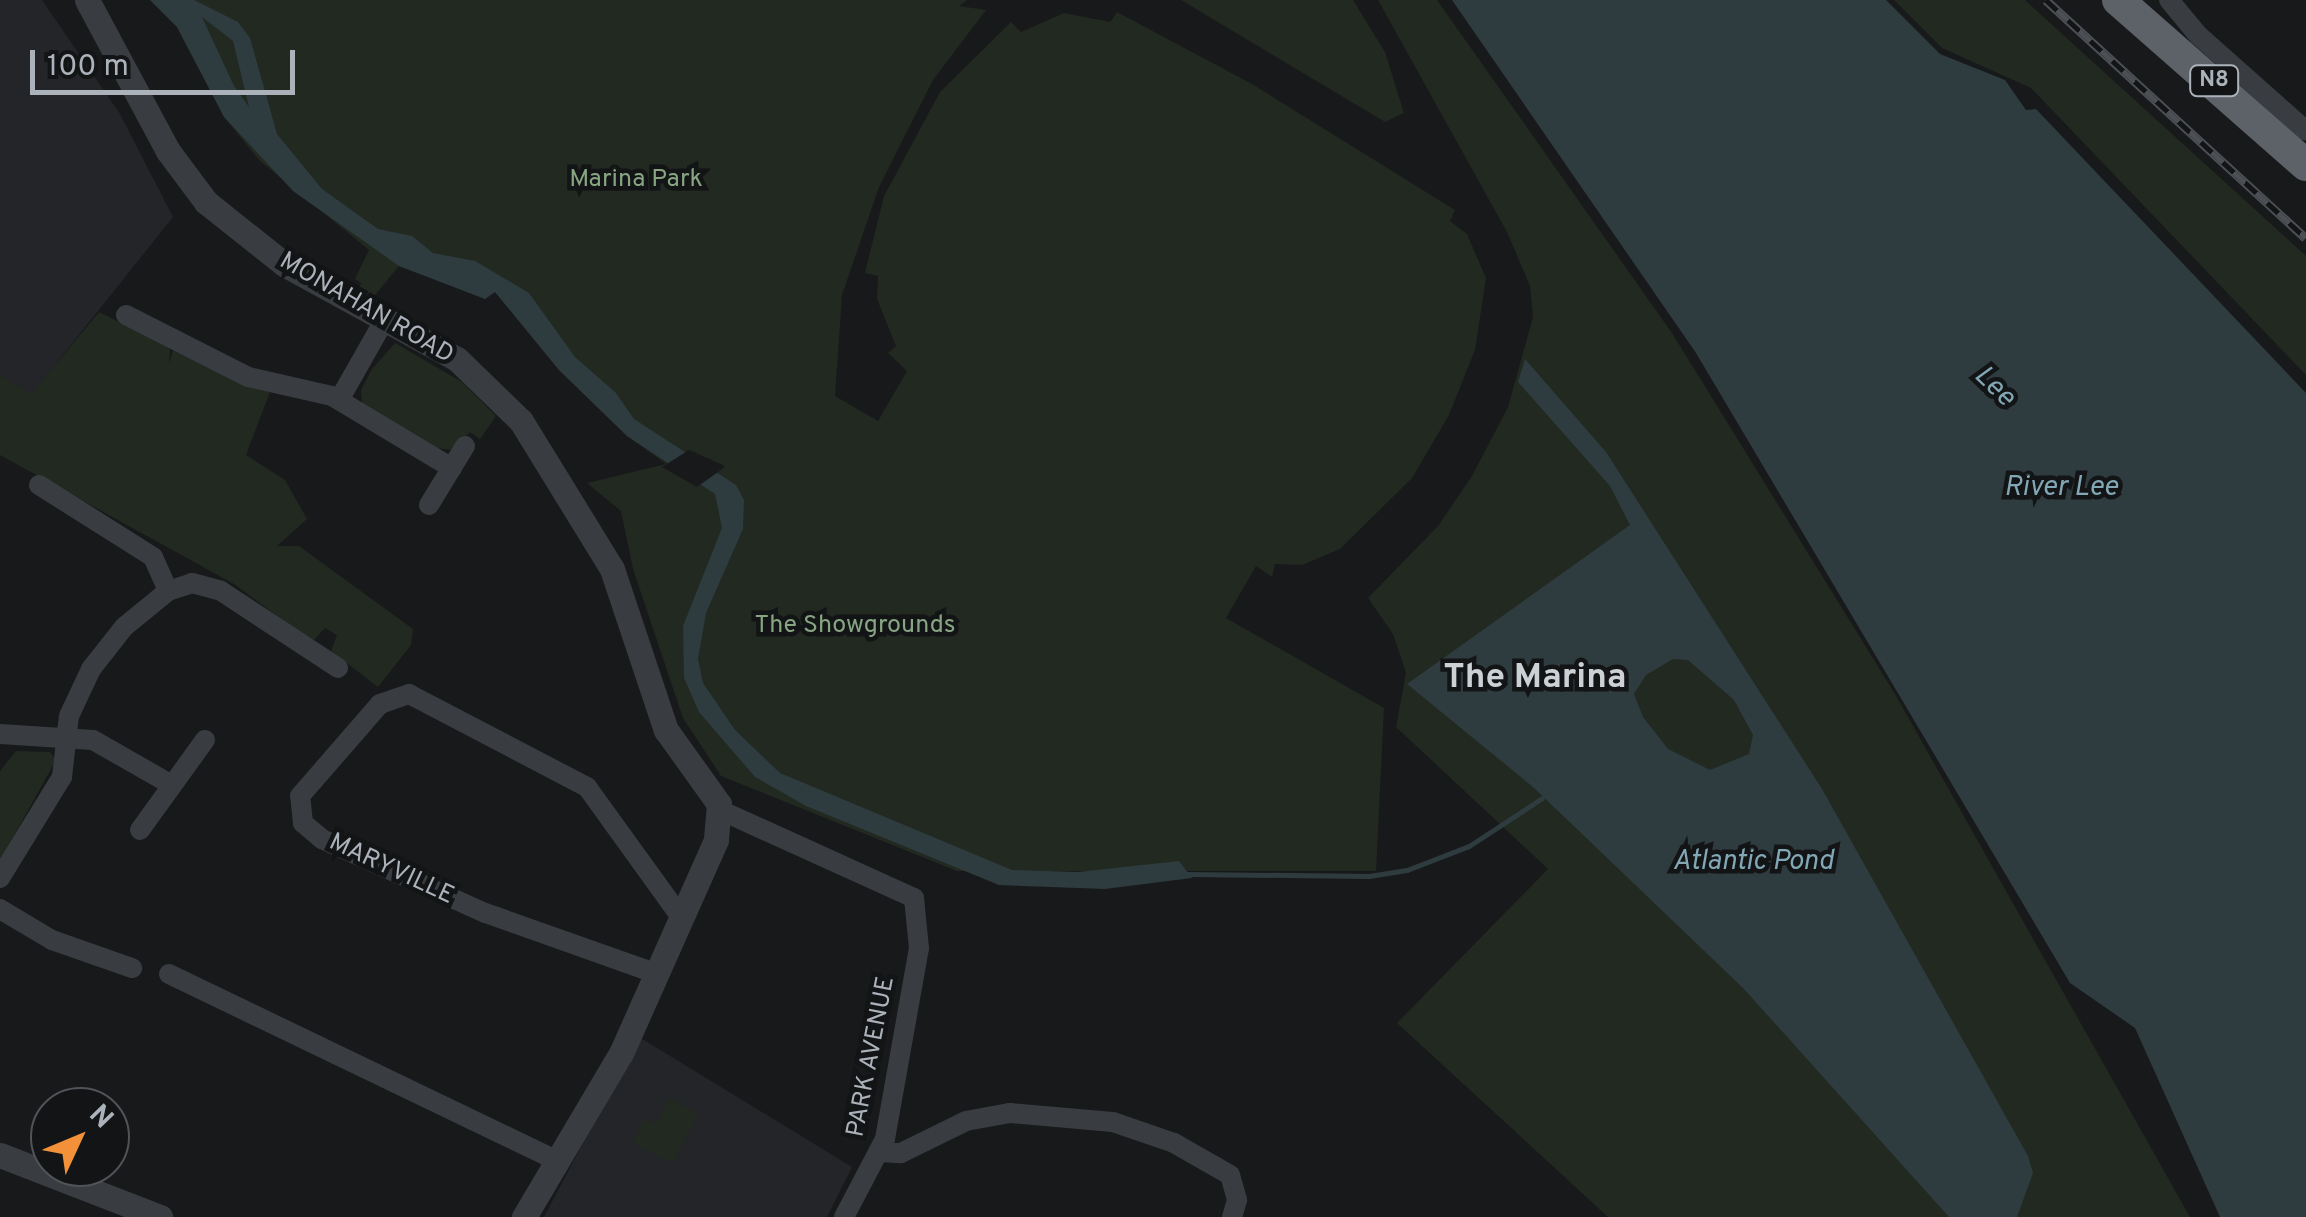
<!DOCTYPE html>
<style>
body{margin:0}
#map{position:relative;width:2306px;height:1217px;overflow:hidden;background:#18191b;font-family:Overpass,sans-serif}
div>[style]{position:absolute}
.built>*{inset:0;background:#242528}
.green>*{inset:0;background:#212920}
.water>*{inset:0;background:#2e3b3f}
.pier>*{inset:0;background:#18191b}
.stream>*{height:5px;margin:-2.5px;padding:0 2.5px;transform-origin:2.5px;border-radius:2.5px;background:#2e3b3f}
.minor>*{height:20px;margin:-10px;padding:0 10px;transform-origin:10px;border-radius:10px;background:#393c40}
.tertiary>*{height:25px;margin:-12.5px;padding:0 12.5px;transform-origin:12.5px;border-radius:12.5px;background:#393c40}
.trunk>*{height:32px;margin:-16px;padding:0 16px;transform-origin:16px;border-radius:16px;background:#5d6268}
.rail>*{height:9px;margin-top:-4.5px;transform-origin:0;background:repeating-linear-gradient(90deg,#131416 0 15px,#4c5055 0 30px);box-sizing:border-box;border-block:2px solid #4c5055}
span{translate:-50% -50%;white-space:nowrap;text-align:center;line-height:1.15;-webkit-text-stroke:9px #131416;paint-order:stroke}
.shield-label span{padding:2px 8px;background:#131416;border:2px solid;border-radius:8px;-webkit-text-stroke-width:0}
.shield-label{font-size:22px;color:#abb2ba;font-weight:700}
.park-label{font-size:25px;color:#87a582}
.street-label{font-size:25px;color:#abb2ba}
.water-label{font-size:28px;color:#82a7b5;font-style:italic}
.district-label{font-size:35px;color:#ccd1d6;font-weight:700}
.north{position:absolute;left:30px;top:1087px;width:100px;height:100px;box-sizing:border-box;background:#131416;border:2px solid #505358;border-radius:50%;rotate:46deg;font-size:28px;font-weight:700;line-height:40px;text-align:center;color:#abb2ba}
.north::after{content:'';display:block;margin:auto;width:35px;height:45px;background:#f29139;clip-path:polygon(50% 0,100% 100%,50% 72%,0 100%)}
.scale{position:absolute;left:30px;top:50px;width:265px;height:45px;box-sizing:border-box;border:5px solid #abb2ba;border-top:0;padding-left:12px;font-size:30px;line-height:35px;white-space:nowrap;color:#abb2ba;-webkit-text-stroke:8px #131416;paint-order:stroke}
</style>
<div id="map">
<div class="built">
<i style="clip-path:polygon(0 0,42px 0,120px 114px,173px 217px,31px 395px,0 375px)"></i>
<i style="clip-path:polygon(639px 1037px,852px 1167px,827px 1217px,544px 1217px)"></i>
</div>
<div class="green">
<i style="clip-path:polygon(150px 0,967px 0,959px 6px,986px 10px,933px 80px,879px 187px,842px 295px,835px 396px,878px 421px,907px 371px,888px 353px,896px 346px,877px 299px,878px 276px,865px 273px,884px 196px,940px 92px,1011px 22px,1021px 32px,1064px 13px,1110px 22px,1117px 12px,1252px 84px,1455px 210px,1450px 221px,1467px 234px,1486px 278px,1475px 350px,1449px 415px,1412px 478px,1340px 549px,1302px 565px,1275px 564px,1272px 577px,1256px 566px,1226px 618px,1384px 708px,1376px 871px,957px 871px,721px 776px,683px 718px,633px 569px,621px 511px,587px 483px,666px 464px,627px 436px,559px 370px,495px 292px,485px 299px,399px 266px,371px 300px,357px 293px,361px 283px,355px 279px,369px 250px,260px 161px,224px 117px,177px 27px)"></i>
<i style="clip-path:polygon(1181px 0,1353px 0,1385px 52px,1404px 113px,1385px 122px)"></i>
<i style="clip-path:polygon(1378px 0,1437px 0,1672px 333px,1895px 694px,2190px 1217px,1608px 1217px,1397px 1023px,1548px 869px,1396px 727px,1406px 673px,1393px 634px,1368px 598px,1438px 526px,1472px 476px,1508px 407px,1533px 317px,1530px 286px,1507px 232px)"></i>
<i style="clip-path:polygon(1894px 0,2025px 0,2306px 256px,2306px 375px,2031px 88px,1942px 48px)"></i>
<i style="clip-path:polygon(99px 312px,170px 348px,169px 364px,173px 350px,270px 392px,246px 455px,285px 480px,307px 519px,277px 546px,299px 546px,413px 629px,411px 645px,378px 687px,331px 651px,337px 635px,325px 628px,312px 642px,234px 584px,0 455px,0 375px,31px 394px)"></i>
<i style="clip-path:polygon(395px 343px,462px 382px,496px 416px,480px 439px,470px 432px,451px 450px,435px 448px,362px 405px,361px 390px,372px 369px)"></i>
<i style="clip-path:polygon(16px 751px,50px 752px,56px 760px,0 861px,0 771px)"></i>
<i style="clip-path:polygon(669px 1098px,698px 1114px,673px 1163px,632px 1143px,644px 1119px,656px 1125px)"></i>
</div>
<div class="water">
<i style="clip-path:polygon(evenodd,150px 0,194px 0,238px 22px,250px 38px,277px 134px,322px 189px,378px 229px,412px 236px,433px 253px,475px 261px,529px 293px,575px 357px,616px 393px,634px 419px,736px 485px,744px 500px,743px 529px,706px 613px,698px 659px,703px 683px,735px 730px,780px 773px,1012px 870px,1078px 872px,1179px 861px,1192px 878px,1105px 889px,999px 885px,806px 806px,755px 777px,699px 712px,684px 678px,683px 626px,722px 528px,715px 494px,627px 436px,559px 370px,495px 292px,485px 299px,399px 266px,293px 191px,224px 117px,177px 27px,150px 0,202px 17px,233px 41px,249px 107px,234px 86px,202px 17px)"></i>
<i style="clip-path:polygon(1452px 0,1886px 0,1940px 54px,2005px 80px,2026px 110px,2036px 109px,2306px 393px,2306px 1217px,2220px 1217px,2135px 1028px,2070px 983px,1696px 353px)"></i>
<i style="clip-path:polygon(evenodd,1525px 359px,1606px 452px,1822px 789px,2028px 1156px,2033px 1173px,2017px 1217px,1949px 1217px,1744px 989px,1533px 787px,1407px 684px,1630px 525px,1610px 486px,1518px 382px,1525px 359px,1673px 659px,1688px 660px,1734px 700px,1753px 735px,1749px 754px,1710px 770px,1668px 749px,1643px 717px,1634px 694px,1646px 675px,1673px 659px)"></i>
</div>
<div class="pier">
<i style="clip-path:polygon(689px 450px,723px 465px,725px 467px,697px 487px,662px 467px)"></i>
</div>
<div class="stream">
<i style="left:1186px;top:874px;width:183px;rotate:0.6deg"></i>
<i style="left:1369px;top:876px;width:38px;rotate:-9deg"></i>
<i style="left:1407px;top:870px;width:66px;rotate:-21.2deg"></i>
<i style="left:1469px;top:846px;width:87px;rotate:-33.3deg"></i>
</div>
<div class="minor">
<i style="left:2169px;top:0;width:45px;rotate:50.4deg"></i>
<i style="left:2198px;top:35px;width:144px;rotate:41.6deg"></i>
<i style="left:126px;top:315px;width:137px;rotate:26.9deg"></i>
<i style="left:248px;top:377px;width:86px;rotate:12.7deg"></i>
<i style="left:332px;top:396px;width:140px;rotate:31deg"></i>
<i style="left:339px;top:400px;width:93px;rotate:-60.4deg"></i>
<i style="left:39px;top:485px;width:135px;rotate:32.3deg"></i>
<i style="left:153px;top:557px;width:37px;rotate:66deg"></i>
<i style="left:168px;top:591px;width:25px;rotate:-18deg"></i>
<i style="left:192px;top:583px;width:30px;rotate:15deg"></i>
<i style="left:221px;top:591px;width:140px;rotate:33.3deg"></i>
<i style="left:429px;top:505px;width:69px;rotate:-58.6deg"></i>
<i style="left:0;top:734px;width:93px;rotate:3.7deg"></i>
<i style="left:93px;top:740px;width:91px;rotate:29.7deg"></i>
<i style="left:720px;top:810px;width:213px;rotate:24.4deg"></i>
<i style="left:914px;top:898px;width:50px;rotate:84.3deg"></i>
<i style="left:919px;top:948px;width:194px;rotate:100.1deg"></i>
<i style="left:885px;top:1139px;width:88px;rotate:117.7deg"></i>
<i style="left:140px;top:830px;width:111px;rotate:-54.2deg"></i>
<i style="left:0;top:878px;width:119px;rotate:-58.5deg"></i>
<i style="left:62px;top:777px;width:61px;rotate:-83.5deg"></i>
<i style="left:69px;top:716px;width:52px;rotate:-64.9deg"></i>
<i style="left:91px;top:669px;width:53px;rotate:-51.8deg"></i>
<i style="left:124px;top:627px;width:57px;rotate:-39.3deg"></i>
<i style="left:0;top:909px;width:61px;rotate:30.8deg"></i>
<i style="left:52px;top:940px;width:85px;rotate:19.3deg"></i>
<i style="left:652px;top:972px;width:177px;rotate:-160.5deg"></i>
<i style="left:485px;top:913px;width:179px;rotate:-155.6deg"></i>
<i style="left:322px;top:839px;width:25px;rotate:-140deg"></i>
<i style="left:303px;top:823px;width:27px;rotate:-96deg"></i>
<i style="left:300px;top:796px;width:122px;rotate:-49deg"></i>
<i style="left:380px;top:704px;width:31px;rotate:-19deg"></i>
<i style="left:409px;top:694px;width:201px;rotate:27.6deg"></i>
<i style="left:587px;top:787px;width:155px;rotate:54.2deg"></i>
<i style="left:169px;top:974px;width:432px;rotate:25.7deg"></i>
<i style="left:879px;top:1152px;width:22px;rotate:3deg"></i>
<i style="left:901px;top:1153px;width:72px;rotate:-26.2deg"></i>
<i style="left:966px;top:1121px;width:45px;rotate:-10.3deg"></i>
<i style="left:1010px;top:1113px;width:103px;rotate:5deg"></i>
<i style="left:1113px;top:1122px;width:65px;rotate:19deg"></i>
<i style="left:1174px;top:1143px;width:64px;rotate:29.7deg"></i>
<i style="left:1230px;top:1175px;width:26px;rotate:74deg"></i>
<i style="left:1237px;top:1200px;width:18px;rotate:106deg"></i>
</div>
<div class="tertiary">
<i style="left:87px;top:0;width:171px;rotate:61.8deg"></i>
<i style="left:168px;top:151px;width:64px;rotate:53.3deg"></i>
<i style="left:206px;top:202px;width:100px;rotate:38.5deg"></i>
<i style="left:284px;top:264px;width:197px;rotate:28.8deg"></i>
<i style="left:457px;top:359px;width:89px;rotate:44.1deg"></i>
<i style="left:521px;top:421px;width:174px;rotate:58.4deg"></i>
<i style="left:612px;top:569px;width:170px;rotate:71.5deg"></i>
<i style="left:666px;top:730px;width:91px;rotate:54.4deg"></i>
<i style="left:719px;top:804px;width:36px;rotate:95deg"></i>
<i style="left:716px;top:840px;width:233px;rotate:114deg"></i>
<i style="left:621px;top:1053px;width:191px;rotate:120.6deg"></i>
<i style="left:0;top:1155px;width:172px;rotate:21.2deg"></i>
</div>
<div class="trunk">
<i style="left:2118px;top:0;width:250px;rotate:41.3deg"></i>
</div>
<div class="rail">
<i style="left:2046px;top:0;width:352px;rotate:42.5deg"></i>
</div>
<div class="shield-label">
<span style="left:2214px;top:81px">N8</span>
</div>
<div class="park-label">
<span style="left:636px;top:180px">Marina Park</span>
<span style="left:855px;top:626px">The Showgrounds</span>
</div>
<div class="street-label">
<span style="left:366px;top:309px;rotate:30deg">MONAHAN ROAD</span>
<span style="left:391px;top:870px;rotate:25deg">MARYVILLE</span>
<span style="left:872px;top:1057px;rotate:-79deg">PARK AVENUE</span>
</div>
<div class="water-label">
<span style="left:1994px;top:387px;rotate:44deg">Lee</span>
<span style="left:2061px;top:488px">River Lee</span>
<span style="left:1753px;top:862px">Atlantic Pond</span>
</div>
<div class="district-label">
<span style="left:1535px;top:678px">The Marina</span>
</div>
<div class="north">N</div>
<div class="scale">100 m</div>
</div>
